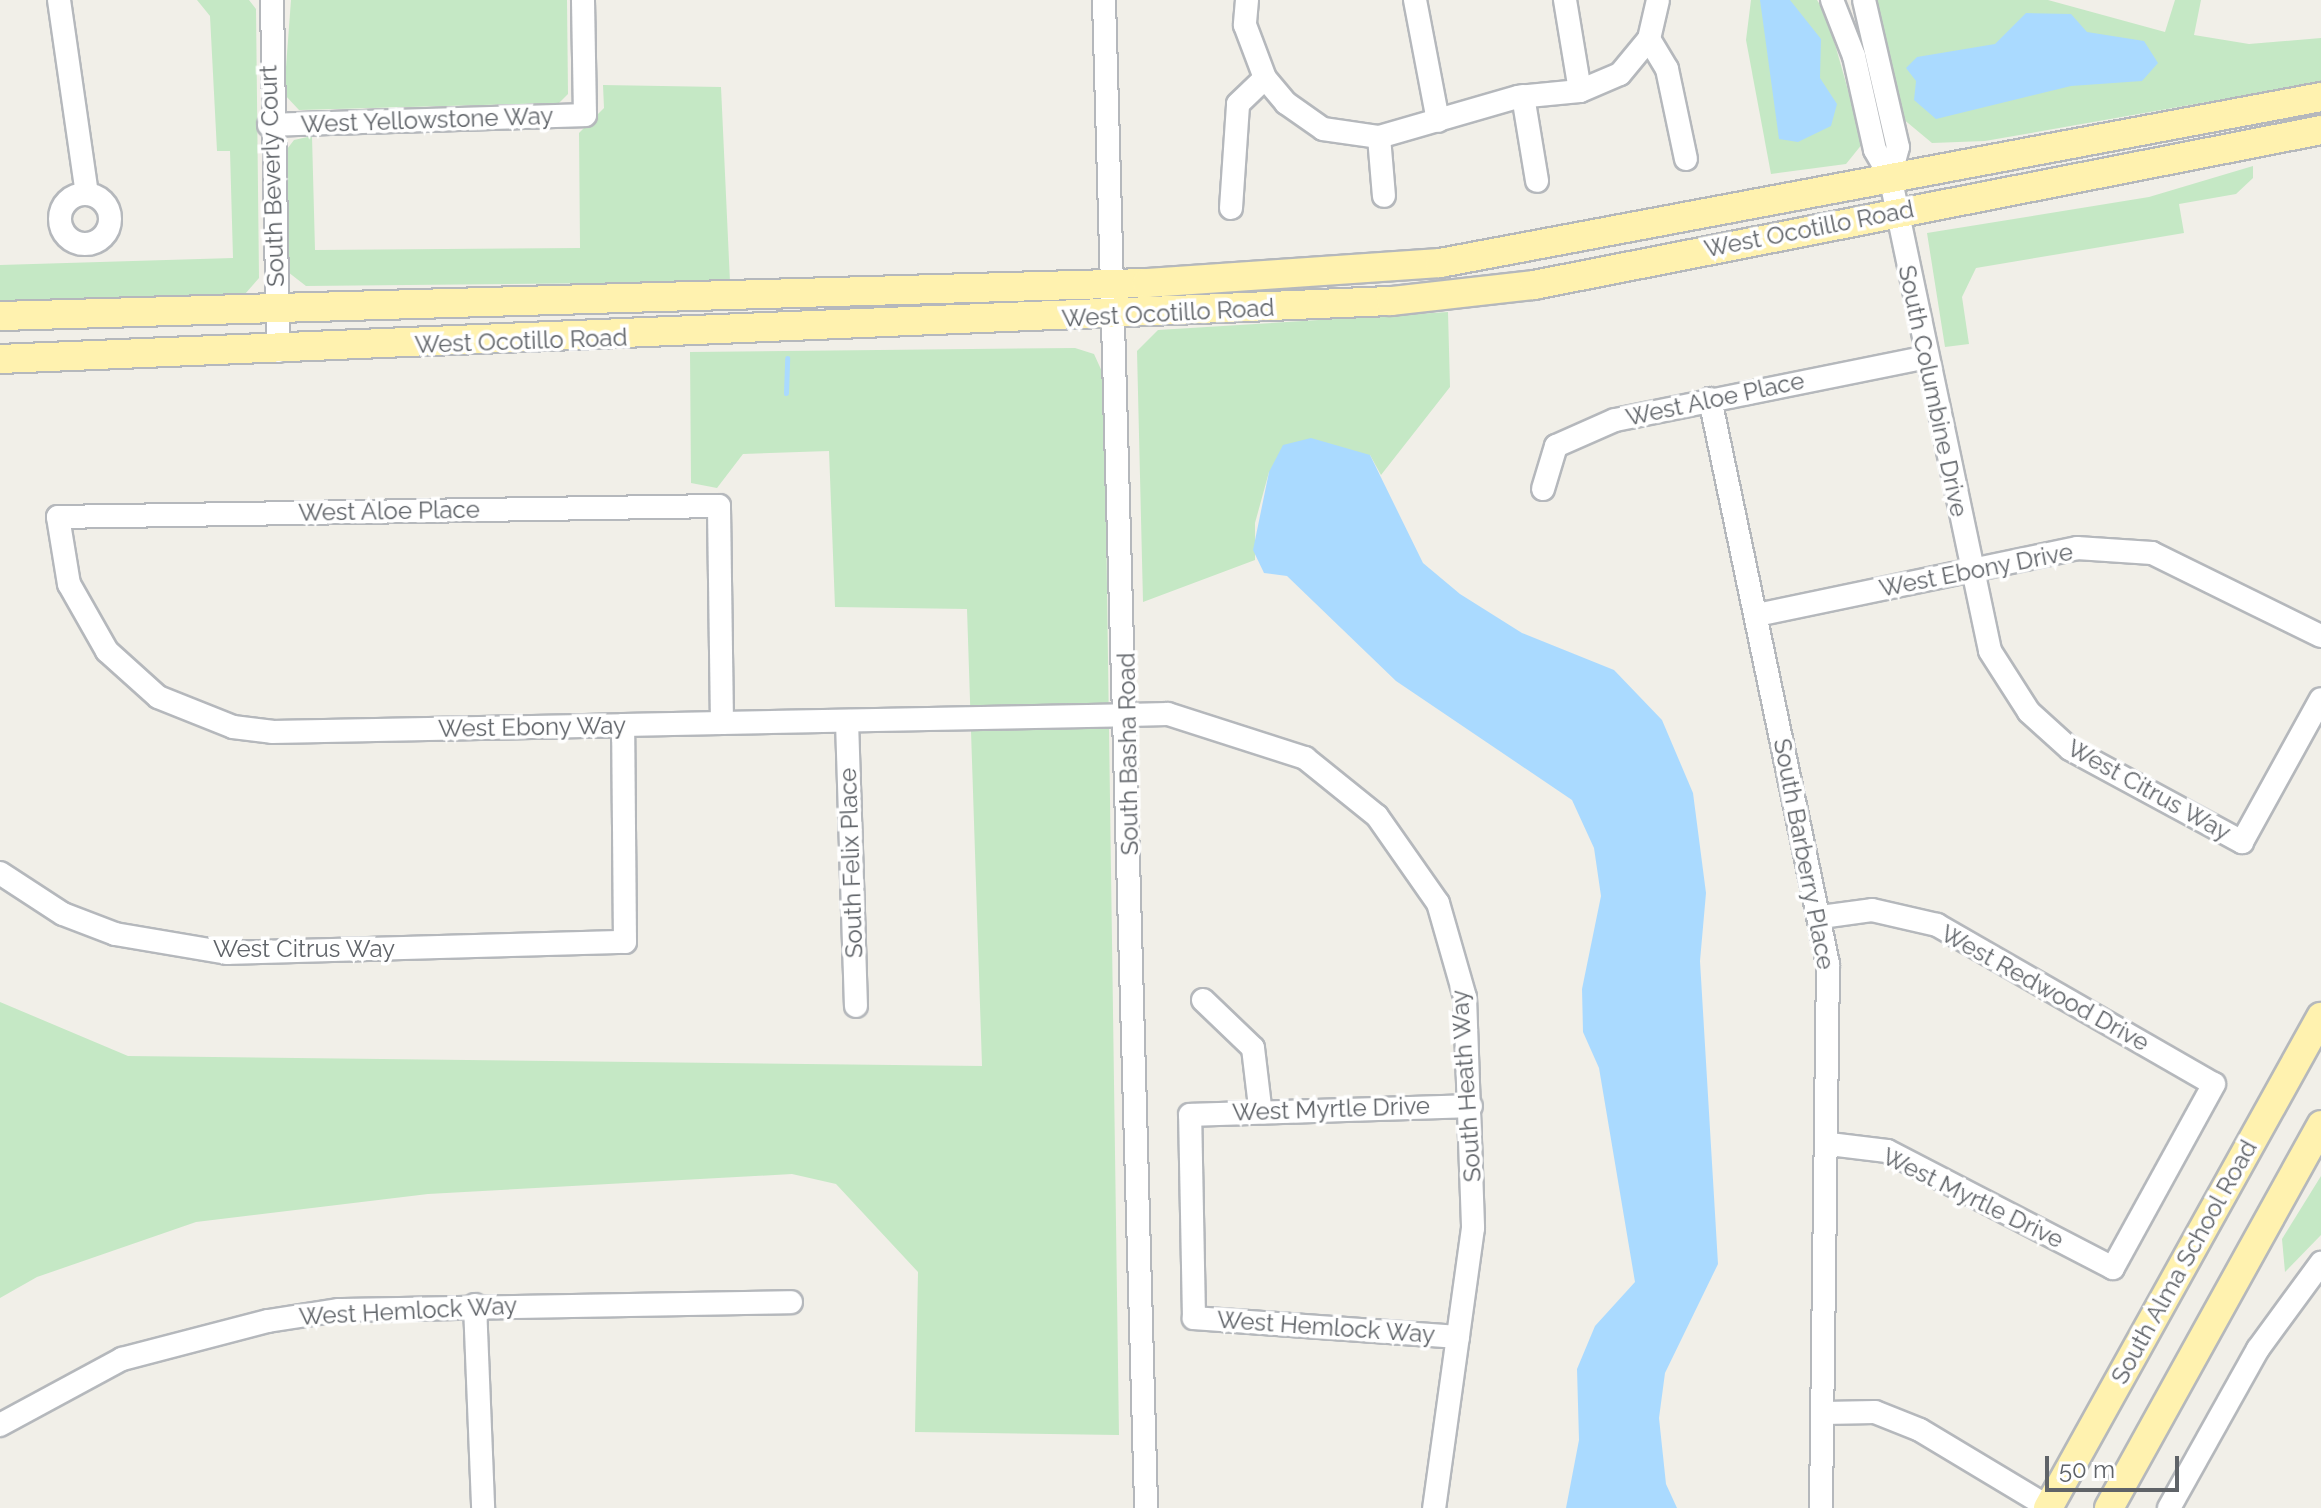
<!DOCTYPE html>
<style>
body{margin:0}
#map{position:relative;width:2321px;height:1508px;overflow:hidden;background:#f1efe8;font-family:Raleway,sans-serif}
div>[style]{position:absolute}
.green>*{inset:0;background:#c5e8c5}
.water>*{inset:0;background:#aadaff}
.stream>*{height:5px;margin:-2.5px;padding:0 2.5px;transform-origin:2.5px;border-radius:2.5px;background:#aadaff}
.roads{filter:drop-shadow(2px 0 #b5b8bc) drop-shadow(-2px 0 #b5b8bc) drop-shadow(0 2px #b5b8bc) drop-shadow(0 -2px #b5b8bc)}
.minor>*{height:22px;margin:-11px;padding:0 11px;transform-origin:11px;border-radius:11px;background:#fff}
.minor>.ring{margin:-11px;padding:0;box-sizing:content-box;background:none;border:22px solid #fff;border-radius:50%}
.major>*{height:28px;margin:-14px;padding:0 14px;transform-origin:14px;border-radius:14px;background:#fff2af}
span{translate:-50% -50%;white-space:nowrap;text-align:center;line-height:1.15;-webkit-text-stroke:7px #fff;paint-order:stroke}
.street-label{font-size:24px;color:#5f6368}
.scale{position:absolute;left:2045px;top:1456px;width:134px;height:36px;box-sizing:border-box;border:4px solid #5f6368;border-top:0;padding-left:10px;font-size:24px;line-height:28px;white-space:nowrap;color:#5f6368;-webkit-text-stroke:6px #fff;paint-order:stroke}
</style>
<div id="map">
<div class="green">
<i style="clip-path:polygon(197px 0,249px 0,256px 9px,259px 278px,245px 294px,0 301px,0 265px,233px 258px,230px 151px,217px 151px,210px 16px)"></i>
<i style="clip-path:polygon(291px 0,567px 0,568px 94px,559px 103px,299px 110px,284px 94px)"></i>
<i style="clip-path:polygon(1751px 0,1817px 0,1827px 16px,1863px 143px,1846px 164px,1771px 174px,1746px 40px)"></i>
<i style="clip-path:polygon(1870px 0,2048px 0,2165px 32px,2175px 0,2201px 0,2194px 35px,2249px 44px,2321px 38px,2321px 82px,1985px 141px,1932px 143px,1902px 118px)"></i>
<i style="clip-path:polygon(603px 85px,721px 87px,730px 282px,306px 286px,288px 272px,284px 153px,294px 140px,312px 136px,315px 250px,580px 248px,579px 133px,604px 108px)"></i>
<i style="clip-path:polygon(2253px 166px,2253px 178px,2236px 194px,2179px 204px,2184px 233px,1976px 268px,1962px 297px,1969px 344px,1945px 347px,1927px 233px,2149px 197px)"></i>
<i style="clip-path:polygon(1448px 312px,1450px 387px,1381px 475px,1370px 455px,1269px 472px,1255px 523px,1255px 560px,1143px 602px,1137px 351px,1158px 330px)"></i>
<i style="clip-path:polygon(1075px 348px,1094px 354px,1104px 376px,1119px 1435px,915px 1432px,918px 1272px,836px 1184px,792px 1174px,428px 1194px,196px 1222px,37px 1277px,0 1298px,0 1002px,128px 1056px,982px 1066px,967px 609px,835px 607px,829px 451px,743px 454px,717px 488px,691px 483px,690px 352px)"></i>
<i style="clip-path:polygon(2321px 1176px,2321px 1235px,2285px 1272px,2282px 1239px)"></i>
</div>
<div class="water">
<i style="clip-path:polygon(1760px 0,1790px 0,1821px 39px,1820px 78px,1837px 104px,1831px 126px,1798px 142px,1779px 139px)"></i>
<i style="clip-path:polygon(2026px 13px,2071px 14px,2087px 32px,2144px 41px,2158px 63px,2142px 81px,2071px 86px,1936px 119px,1914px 100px,1916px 81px,1906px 68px,1917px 57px,1995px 44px)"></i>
<i style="clip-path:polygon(1311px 438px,1370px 455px,1423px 563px,1460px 594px,1522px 633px,1614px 670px,1662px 720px,1693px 793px,1706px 893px,1700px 961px,1718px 1264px,1665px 1373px,1659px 1418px,1666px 1484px,1677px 1508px,1566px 1508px,1579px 1440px,1577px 1369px,1595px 1326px,1635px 1282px,1599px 1068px,1583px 1032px,1582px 989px,1601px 896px,1594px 848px,1572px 800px,1396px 681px,1287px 576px,1264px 573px,1253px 550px,1269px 472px,1283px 445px)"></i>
</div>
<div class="stream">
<i style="left:786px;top:393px;width:35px;rotate:-88deg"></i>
</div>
<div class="roads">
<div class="minor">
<i style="left:59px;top:0;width:196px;rotate:81.8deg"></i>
<i style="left:272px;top:0;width:351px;rotate:89deg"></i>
<i style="left:1104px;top:0;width:1509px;rotate:88.4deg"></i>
<i style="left:1247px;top:0;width:25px;rotate:95deg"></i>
<i style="left:1245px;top:25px;width:57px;rotate:69.3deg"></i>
<i style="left:1265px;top:78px;width:33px;rotate:50deg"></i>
<i style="left:1286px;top:103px;width:45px;rotate:35.1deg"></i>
<i style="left:1323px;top:129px;width:57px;rotate:8.1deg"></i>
<i style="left:1379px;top:137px;width:145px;rotate:-16.1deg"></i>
<i style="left:1518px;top:97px;width:62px;rotate:-5.5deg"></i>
<i style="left:1580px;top:91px;width:43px;rotate:-23deg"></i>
<i style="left:1620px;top:74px;width:45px;rotate:-50.4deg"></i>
<i style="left:1649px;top:39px;width:40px;rotate:-77deg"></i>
<i style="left:1415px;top:0;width:123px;rotate:79.2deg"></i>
<i style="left:1565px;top:0;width:92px;rotate:80.6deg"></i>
<i style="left:1832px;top:0;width:60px;rotate:68.6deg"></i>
<i style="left:1854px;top:56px;width:96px;rotate:77.4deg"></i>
<i style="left:1875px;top:150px;width:30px;rotate:60deg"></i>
<i style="left:1890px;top:176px;width:485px;rotate:78.1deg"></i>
<i style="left:1990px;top:651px;width:72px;rotate:57.4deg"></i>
<i style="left:2029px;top:712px;width:55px;rotate:42.1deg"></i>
<i style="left:2070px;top:749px;width:196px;rotate:28.4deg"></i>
<i style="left:2242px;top:842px;width:163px;rotate:-61.1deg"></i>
<i style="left:1864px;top:0;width:151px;rotate:77deg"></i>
<i style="left:1898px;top:147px;width:30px;rotate:105deg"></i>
<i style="left:1649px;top:39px;width:35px;rotate:59deg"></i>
<i style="left:1667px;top:69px;width:92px;rotate:78.1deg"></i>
<i style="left:1523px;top:96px;width:86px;rotate:80.6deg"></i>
<i style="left:269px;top:125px;width:316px;rotate:-1.8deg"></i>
<i style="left:585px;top:115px;width:115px;rotate:-91deg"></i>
<i style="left:1379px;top:137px;width:59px;rotate:85.2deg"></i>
<i class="ring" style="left:60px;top:194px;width:28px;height:28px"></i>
<i style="left:1231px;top:208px;width:104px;rotate:-86.1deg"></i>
<i style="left:1238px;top:104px;width:37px;rotate:-44deg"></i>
<i style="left:1710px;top:399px;width:577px;rotate:78.2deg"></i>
<i style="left:1828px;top:964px;width:544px;rotate:90.74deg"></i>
<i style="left:1543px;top:489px;width:45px;rotate:-73.2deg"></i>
<i style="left:1556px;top:446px;width:64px;rotate:-23.8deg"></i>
<i style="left:1615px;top:420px;width:314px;rotate:-11.4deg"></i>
<i style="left:1757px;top:615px;width:327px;rotate:-11.8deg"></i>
<i style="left:2077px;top:548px;width:75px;rotate:3.8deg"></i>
<i style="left:2152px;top:553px;width:188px;rotate:26.2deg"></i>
<i style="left:847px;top:721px;width:285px;rotate:88.2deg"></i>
<i style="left:722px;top:723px;width:217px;rotate:-90.8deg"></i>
<i style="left:719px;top:506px;width:661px;rotate:179.05deg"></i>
<i style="left:58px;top:517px;width:68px;rotate:80.7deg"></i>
<i style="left:69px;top:584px;width:77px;rotate:60.4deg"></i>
<i style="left:107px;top:651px;width:69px;rotate:42deg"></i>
<i style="left:158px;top:697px;width:81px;rotate:21.8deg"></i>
<i style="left:233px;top:727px;width:39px;rotate:7deg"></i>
<i style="left:272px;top:732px;width:351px;rotate:-1.1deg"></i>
<i style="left:623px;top:725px;width:99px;rotate:-1.2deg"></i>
<i style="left:722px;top:723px;width:405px;rotate:-1.1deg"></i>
<i style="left:1127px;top:715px;width:41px;rotate:-1.4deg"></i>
<i style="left:1168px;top:714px;width:144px;rotate:17.8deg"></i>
<i style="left:1305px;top:758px;width:92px;rotate:38.9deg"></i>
<i style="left:1377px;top:816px;width:106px;rotate:55deg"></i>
<i style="left:1438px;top:903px;width:98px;rotate:74deg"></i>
<i style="left:1465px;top:997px;width:231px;rotate:88deg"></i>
<i style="left:1473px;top:1228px;width:283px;rotate:97.9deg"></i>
<i style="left:0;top:873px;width:75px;rotate:33.1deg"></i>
<i style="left:63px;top:914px;width:56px;rotate:21deg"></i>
<i style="left:115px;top:934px;width:114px;rotate:9.6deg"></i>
<i style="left:227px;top:953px;width:398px;rotate:-1.6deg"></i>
<i style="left:625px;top:942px;width:217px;rotate:-90.5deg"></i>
<i style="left:1821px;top:917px;width:51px;rotate:-7.8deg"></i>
<i style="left:1872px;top:910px;width:67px;rotate:13deg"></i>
<i style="left:1937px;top:925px;width:319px;rotate:29.9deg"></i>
<i style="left:2214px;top:1084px;width:210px;rotate:118.8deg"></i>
<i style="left:2113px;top:1268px;width:254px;rotate:-152.6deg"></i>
<i style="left:1887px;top:1151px;width:58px;rotate:-173.1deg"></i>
<i style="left:1203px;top:1000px;width:69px;rotate:43.8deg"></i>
<i style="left:1253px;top:1048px;width:59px;rotate:83.2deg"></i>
<i style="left:475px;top:1305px;width:203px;rotate:87.7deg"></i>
<i style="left:1458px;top:1337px;width:265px;rotate:-175.9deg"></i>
<i style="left:1194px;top:1318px;width:203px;rotate:-91.1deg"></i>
<i style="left:1190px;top:1115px;width:281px;rotate:-1.8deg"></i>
<i style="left:1824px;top:1413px;width:51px;rotate:-1.1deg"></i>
<i style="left:1875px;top:1412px;width:48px;rotate:21.8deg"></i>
<i style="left:1920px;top:1430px;width:152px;rotate:31deg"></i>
<i style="left:0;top:1425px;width:139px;rotate:-28.4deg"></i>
<i style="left:122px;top:1359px;width:151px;rotate:-14.6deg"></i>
<i style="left:268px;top:1321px;width:72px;rotate:-8.8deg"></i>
<i style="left:339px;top:1310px;width:452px;rotate:-1deg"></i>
<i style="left:2169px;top:1508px;width:182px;rotate:-60.8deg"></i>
<i style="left:2258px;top:1349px;width:107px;rotate:-53.8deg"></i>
</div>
<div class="major">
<i style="left:0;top:316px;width:1147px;rotate:-1.65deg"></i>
<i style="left:1147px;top:283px;width:294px;rotate:-3.9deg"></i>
<i style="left:1440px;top:263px;width:897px;rotate:-10.67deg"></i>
<i style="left:0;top:359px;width:1392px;rotate:-2.39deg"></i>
<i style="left:1391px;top:301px;width:144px;rotate:-6.4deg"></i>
<i style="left:1534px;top:285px;width:802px;rotate:-11.14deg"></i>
<i style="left:2048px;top:1508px;width:562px;rotate:-60.93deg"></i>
<i style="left:2109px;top:1508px;width:438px;rotate:-61deg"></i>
</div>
</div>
<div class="street-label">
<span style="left:427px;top:120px;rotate:-2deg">West Yellowstone Way</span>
<span style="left:272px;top:176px;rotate:-92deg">South Beverly Court</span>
<span style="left:1809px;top:229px;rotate:-11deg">West Ocotillo Road</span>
<span style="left:1168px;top:313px;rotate:-3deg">West Ocotillo Road</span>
<span style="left:521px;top:341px;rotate:-2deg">West Ocotillo Road</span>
<span style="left:1933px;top:391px;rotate:78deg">South Columbine Drive</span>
<span style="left:1715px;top:399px;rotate:-12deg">West Aloe Place</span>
<span style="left:389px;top:511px;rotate:-1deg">West Aloe Place</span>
<span style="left:1976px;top:570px;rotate:-11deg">West Ebony Drive</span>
<span style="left:532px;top:727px;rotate:-1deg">West Ebony Way</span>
<span style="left:1128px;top:754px;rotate:-91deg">South Basha Road</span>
<span style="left:2149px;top:790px;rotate:29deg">West Citrus Way</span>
<span style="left:1804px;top:854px;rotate:79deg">South Barberry Place</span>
<span style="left:851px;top:863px;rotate:-92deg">South Felix Place</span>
<span style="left:304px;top:949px">West Citrus Way</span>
<span style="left:2045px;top:988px;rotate:29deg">West Redwood Drive</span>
<span style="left:1466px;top:1086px;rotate:-94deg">South Heath Way</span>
<span style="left:1331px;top:1109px;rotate:-2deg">West Myrtle Drive</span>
<span style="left:1973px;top:1198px;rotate:26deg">West Myrtle Drive</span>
<span style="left:2184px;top:1262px;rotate:-61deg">South Alma School Road</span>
<span style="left:408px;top:1311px;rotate:-3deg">West Hemlock Way</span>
<span style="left:1326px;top:1327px;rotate:4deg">West Hemlock Way</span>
</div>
<div class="scale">50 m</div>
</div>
